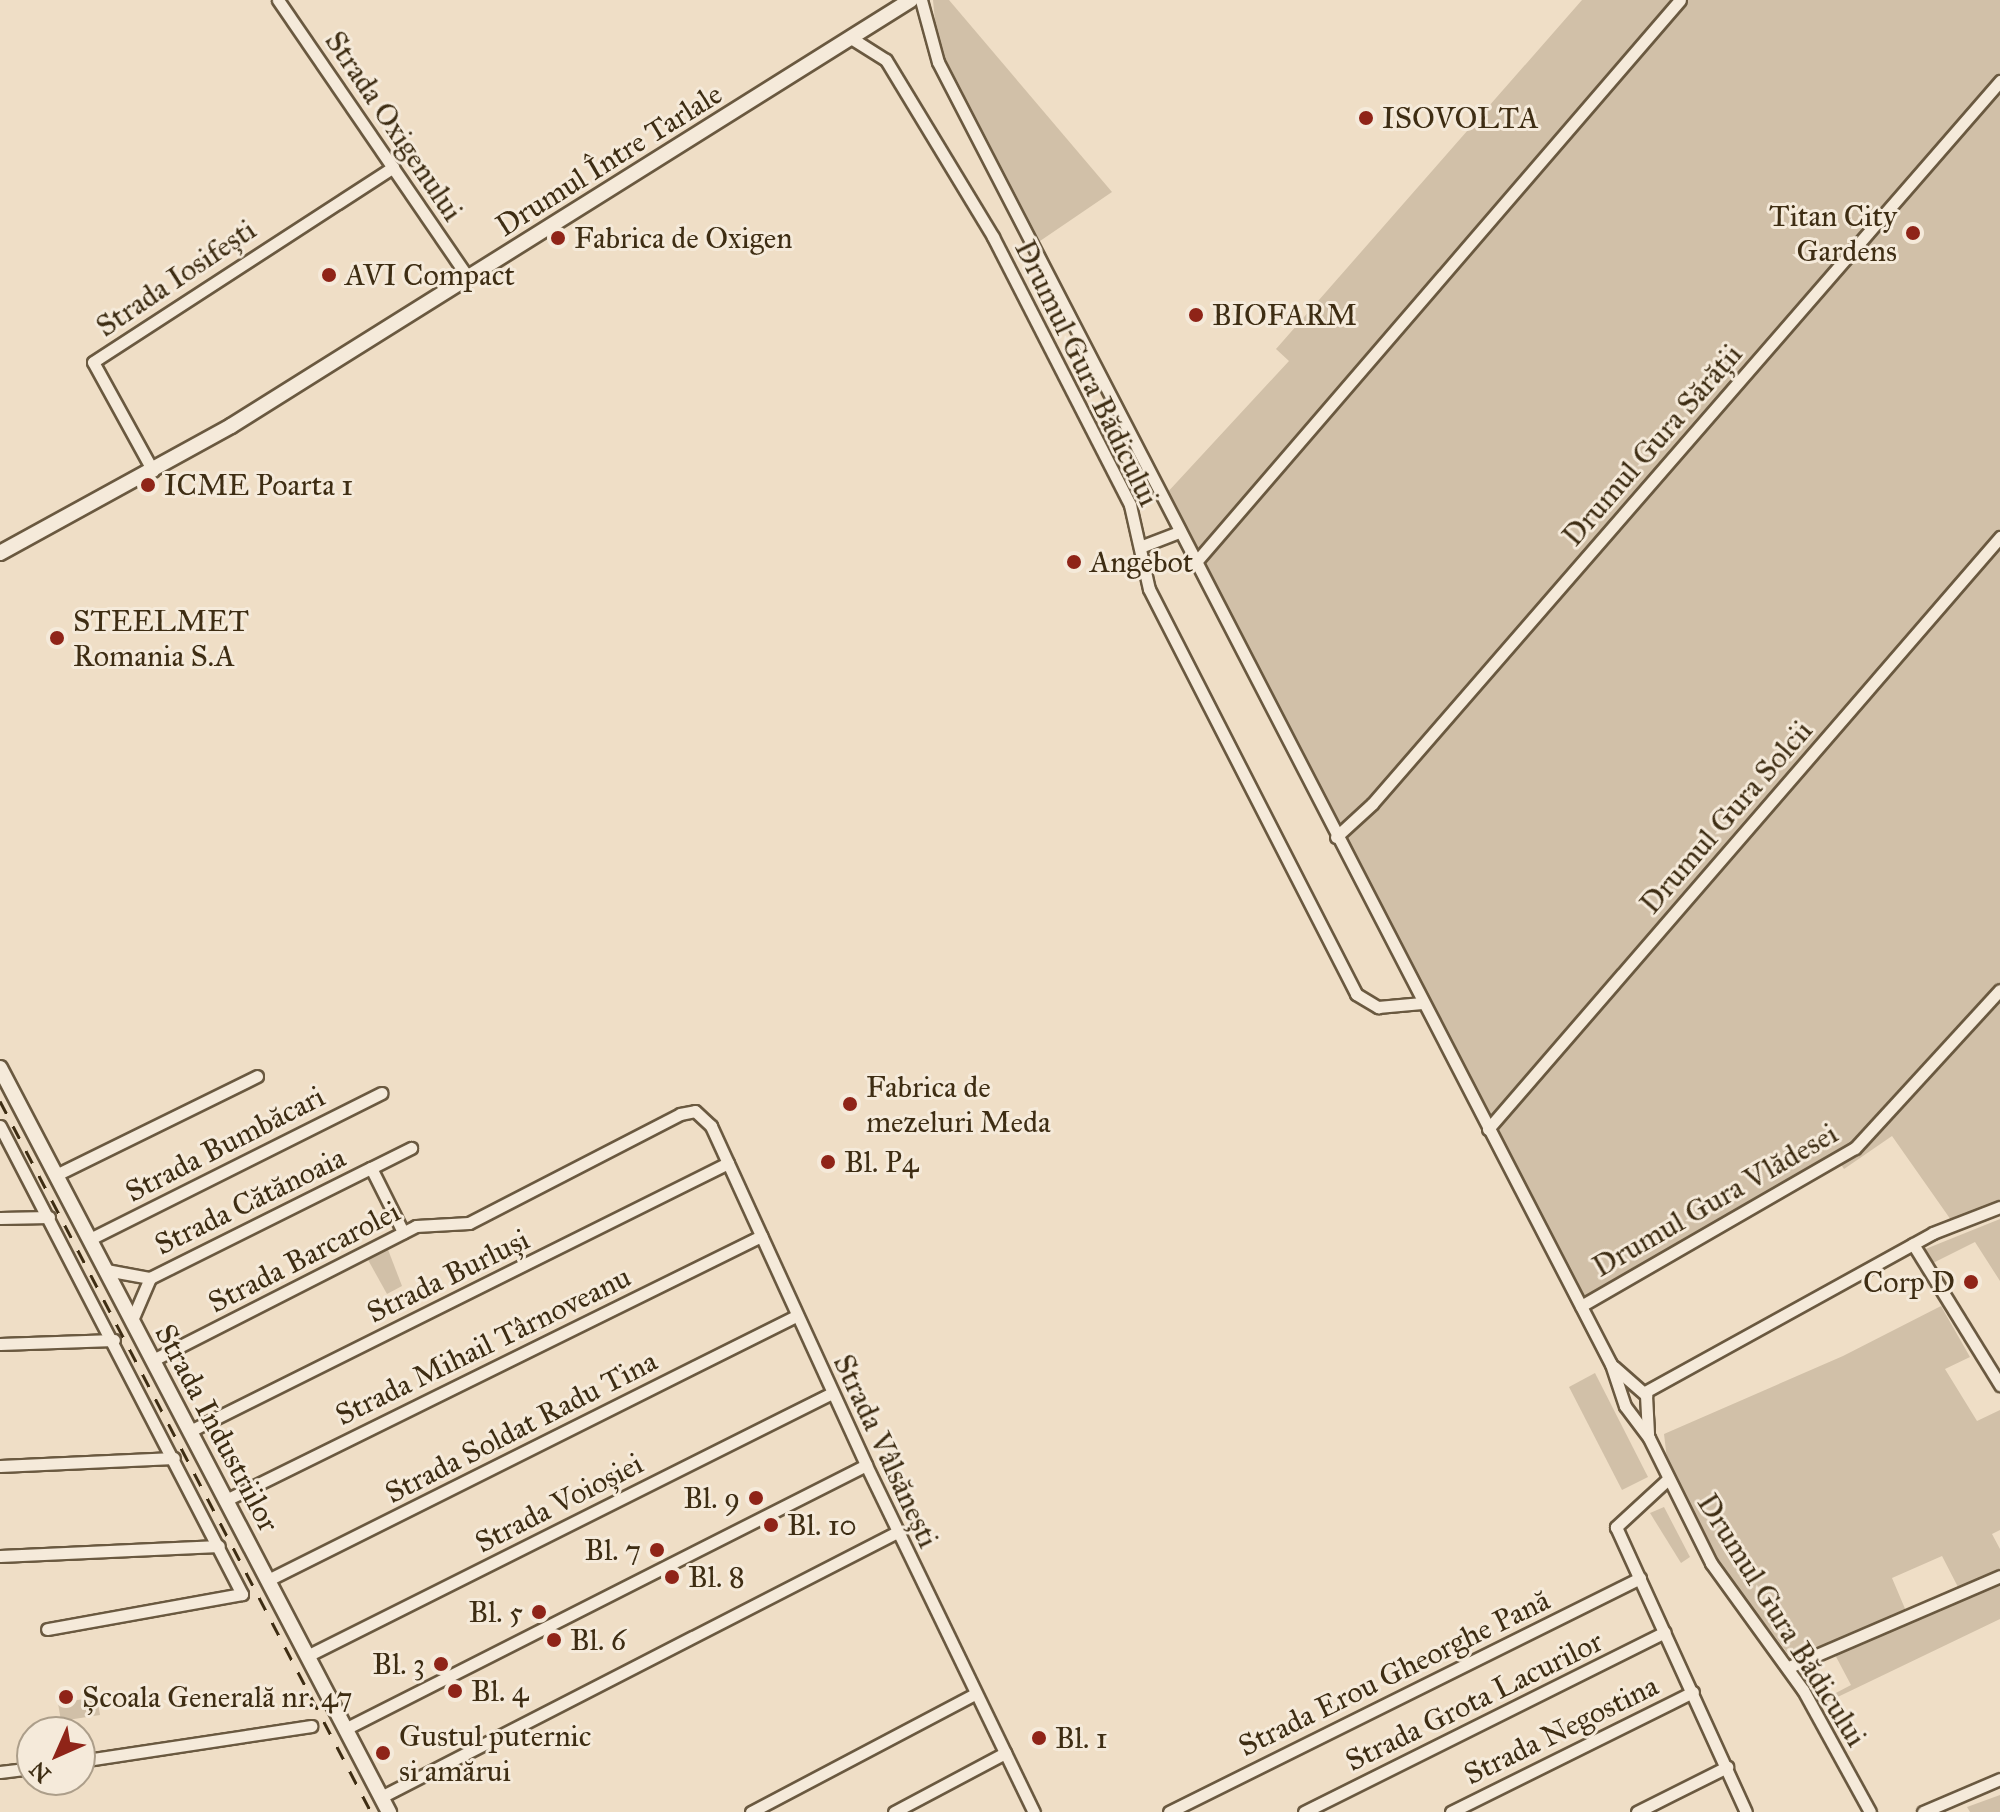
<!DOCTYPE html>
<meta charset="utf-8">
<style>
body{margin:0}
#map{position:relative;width:2000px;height:1812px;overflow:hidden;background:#efdec6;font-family:"IM FELL Great Primer",serif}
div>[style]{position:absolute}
.green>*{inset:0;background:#d1c0a8}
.roads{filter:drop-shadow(2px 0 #6a5940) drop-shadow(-2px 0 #6a5940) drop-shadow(0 2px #6a5940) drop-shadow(0 -2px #6a5940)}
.minor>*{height:11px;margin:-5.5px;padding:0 5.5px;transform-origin:5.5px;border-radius:5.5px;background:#f5eada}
.secondary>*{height:14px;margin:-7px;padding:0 7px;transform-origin:7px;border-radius:7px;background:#f5eada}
.rail>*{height:3px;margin-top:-1.5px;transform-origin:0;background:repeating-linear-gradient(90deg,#3e2d13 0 14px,transparent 0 28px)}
.dots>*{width:22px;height:22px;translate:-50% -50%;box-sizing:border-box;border:4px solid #f5eada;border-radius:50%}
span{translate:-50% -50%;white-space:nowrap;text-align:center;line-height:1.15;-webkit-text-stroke:6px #f5eada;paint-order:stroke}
.poi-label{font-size:30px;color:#3e2d13}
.left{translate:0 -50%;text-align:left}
.right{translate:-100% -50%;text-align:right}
.street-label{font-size:30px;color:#3e2d13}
.north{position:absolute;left:16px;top:1716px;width:80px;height:80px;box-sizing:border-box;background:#f5eada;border:2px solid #ac9e8a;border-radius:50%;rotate:225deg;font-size:22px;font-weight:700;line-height:32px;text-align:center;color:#3e2d13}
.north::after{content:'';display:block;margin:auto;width:28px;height:36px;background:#8f2418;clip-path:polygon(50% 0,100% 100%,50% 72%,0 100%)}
</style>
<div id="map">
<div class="green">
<i style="clip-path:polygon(933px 0,949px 0,1112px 192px,1040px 241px,937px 42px)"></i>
<i style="clip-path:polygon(1582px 0,2000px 0,2000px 1203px,1951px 1220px,1892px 1136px,1844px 1169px,1840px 1163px,1782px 1198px,1778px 1191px,1584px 1299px,1165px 495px,1289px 361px,1276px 349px)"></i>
<i style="clip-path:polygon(2000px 1219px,2000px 1281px,1975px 1242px,1931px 1264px,1923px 1250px)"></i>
<i style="clip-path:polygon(387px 1247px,402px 1286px,387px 1294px,367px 1258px)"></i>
<i style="clip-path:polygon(1941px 1306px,1970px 1357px,1945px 1369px,1977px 1421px,2000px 1410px,2000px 1530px,1992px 1534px,2000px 1549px,2000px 1570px,1959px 1589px,1942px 1556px,1892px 1578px,1906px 1611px,1792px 1659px,1717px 1561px,1667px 1459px,1664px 1434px,1843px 1356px)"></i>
<i style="clip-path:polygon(1595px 1373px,1648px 1477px,1622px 1490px,1569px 1387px)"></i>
<i style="clip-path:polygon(1664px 1507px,1690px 1557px,1681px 1563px,1650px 1513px)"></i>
<i style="clip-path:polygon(2000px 1580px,2000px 1619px,1821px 1705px,1800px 1670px,1814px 1660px,1832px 1695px,1851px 1685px,1833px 1651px)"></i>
<i style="clip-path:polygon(97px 1697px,100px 1715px,61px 1721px,58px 1703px)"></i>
<i style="clip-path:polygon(2000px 1795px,2000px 1812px,1970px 1812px,1967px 1807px)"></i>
</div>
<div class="roads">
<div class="minor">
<i style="left:278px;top:0;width:338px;rotate:55.6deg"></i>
<i style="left:921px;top:0;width:64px;rotate:74.7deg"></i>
<i style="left:938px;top:62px;width:1466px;rotate:62.67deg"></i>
<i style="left:1611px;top:1364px;width:44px;rotate:71.6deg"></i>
<i style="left:1625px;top:1406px;width:40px;rotate:53deg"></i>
<i style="left:1649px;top:1438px;width:140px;rotate:63.6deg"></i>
<i style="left:1711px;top:1563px;width:157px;rotate:54.1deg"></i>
<i style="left:1803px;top:1690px;width:139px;rotate:61.2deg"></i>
<i style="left:851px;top:38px;width:41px;rotate:32.2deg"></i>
<i style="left:886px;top:60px;width:207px;rotate:58.8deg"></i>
<i style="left:993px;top:237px;width:301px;rotate:62.9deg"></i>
<i style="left:1130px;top:505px;width:86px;rotate:77.3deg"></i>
<i style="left:1149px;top:589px;width:455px;rotate:62.9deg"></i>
<i style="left:1356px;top:994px;width:26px;rotate:31deg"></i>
<i style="left:1378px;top:1007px;width:44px;rotate:-5.2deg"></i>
<i style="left:153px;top:471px;width:124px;rotate:-118.8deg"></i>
<i style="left:93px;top:362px;width:358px;rotate:-33deg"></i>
<i style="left:1140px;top:547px;width:42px;rotate:-21deg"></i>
<i style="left:1195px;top:563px;width:743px;rotate:-49.26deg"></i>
<i style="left:1336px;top:837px;width:49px;rotate:-42.5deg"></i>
<i style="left:1372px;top:804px;width:958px;rotate:-49.02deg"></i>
<i style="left:0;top:1126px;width:527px;rotate:62.66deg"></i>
<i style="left:242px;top:1594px;width:198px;rotate:169.8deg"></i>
<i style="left:1488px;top:1129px;width:783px;rotate:-49.14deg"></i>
<i style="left:371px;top:1168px;width:45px;rotate:-26.6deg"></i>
<i style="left:56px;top:1175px;width:224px;rotate:-26.2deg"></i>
<i style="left:0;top:1218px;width:49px;rotate:-1.2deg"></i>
<i style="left:90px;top:1239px;width:326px;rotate:-26.6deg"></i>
<i style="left:1913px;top:1244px;width:166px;rotate:58.3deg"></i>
<i style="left:106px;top:1270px;width:45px;rotate:10.3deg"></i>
<i style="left:150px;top:1278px;width:247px;rotate:-26.5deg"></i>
<i style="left:371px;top:1168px;width:72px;rotate:63.4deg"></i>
<i style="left:1581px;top:1306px;width:316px;rotate:-30deg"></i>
<i style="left:1855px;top:1148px;width:214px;rotate:-47.5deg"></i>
<i style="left:132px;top:1320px;width:46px;rotate:-66.8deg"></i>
<i style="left:0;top:1344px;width:114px;rotate:-2deg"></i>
<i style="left:153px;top:1360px;width:295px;rotate:-27deg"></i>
<i style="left:416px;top:1226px;width:53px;rotate:-3.2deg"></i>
<i style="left:469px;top:1223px;width:237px;rotate:-27.3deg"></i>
<i style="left:680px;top:1114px;width:15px;rotate:-11deg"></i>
<i style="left:695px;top:1111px;width:22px;rotate:43deg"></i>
<i style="left:711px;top:1126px;width:373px;rotate:65.4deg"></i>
<i style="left:866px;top:1465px;width:386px;rotate:64.2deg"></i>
<i style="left:1614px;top:1367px;width:43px;rotate:41.2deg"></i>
<i style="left:1646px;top:1395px;width:39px;rotate:87deg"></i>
<i style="left:1645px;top:1392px;width:329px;rotate:-28.9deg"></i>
<i style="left:1933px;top:1233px;width:72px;rotate:-21.2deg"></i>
<i style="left:190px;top:1431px;width:601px;rotate:-26.48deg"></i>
<i style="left:0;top:1466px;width:174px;rotate:-2.6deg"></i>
<i style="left:1668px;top:1479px;width:71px;rotate:137.3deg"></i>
<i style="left:1616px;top:1527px;width:313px;rotate:65.5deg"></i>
<i style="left:226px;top:1500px;width:597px;rotate:-26.26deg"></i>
<i style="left:0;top:1556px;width:219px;rotate:-2.6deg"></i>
<i style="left:268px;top:1580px;width:590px;rotate:-26.57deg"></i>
<i style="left:307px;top:1656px;width:587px;rotate:-26.61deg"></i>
<i style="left:1789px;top:1667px;width:230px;rotate:-23.3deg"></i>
<i style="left:345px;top:1729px;width:584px;rotate:-26.87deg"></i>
<i style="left:80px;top:1761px;width:234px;rotate:-8.6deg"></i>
<i style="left:0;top:1772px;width:32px;rotate:-7deg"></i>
<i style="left:381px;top:1797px;width:580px;rotate:-27.18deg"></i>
<i style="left:751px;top:1812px;width:253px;rotate:-27.8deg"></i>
<i style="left:894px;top:1812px;width:126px;rotate:-28deg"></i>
<i style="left:1169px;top:1812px;width:526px;rotate:-26.42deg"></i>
<i style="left:1304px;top:1812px;width:403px;rotate:-26.5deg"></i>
<i style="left:1451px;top:1812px;width:270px;rotate:-26.4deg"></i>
<i style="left:1637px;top:1812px;width:101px;rotate:-26.6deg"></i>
<i style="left:1923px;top:1812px;width:84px;rotate:-23.2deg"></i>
</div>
<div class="secondary">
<i style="left:0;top:553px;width:264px;rotate:-28.8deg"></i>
<i style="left:231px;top:426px;width:802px;rotate:-32.07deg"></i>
<i style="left:0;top:1068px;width:840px;rotate:62.4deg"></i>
</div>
</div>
<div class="rail">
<i style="left:0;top:1101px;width:802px;rotate:62.44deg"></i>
</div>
<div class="dots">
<i style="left:1366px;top:118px;background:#8f2418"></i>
<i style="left:1913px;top:233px;background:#8f2418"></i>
<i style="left:558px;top:238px;background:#8f2418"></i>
<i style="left:329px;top:275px;background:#8f2418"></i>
<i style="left:1196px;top:315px;background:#8f2418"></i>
<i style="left:148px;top:485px;background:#8f2418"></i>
<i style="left:1074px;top:562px;background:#8f2418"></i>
<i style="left:57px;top:638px;background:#8f2418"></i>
<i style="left:850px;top:1104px;background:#8f2418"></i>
<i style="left:828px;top:1162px;background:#8f2418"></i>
<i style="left:1971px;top:1282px;background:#8f2418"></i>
<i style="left:756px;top:1498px;background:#8f2418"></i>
<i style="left:771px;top:1525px;background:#8f2418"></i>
<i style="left:657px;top:1550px;background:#8f2418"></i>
<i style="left:672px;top:1577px;background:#8f2418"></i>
<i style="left:539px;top:1612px;background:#8f2418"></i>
<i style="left:554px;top:1640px;background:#8f2418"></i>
<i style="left:441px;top:1664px;background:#8f2418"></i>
<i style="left:455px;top:1691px;background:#8f2418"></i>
<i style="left:66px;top:1697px;background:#8f2418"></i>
<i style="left:1039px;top:1738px;background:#8f2418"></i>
<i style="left:383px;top:1753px;background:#8f2418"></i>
</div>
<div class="poi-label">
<span class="left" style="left:1382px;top:118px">ISOVOLTA</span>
<span class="right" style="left:1897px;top:233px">Titan City<br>Gardens</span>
<span class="left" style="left:574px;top:238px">Fabrica de Oxigen</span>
<span class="left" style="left:345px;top:275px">AVI Compact</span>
<span class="left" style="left:1212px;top:315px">BIOFARM</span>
<span class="left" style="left:164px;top:485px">ICME Poarta 1</span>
<span class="left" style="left:1090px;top:562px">Angebot</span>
<span class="left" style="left:73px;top:638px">STEELMET<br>Romania S.A</span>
<span class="left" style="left:866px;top:1104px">Fabrica de<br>mezeluri Meda</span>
<span class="left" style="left:844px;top:1162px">Bl. P4</span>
<span class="right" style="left:1955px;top:1282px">Corp D</span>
<span class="right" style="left:740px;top:1498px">Bl. 9</span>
<span class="left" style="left:787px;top:1525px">Bl. 10</span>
<span class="right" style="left:641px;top:1550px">Bl. 7</span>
<span class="left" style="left:688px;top:1577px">Bl. 8</span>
<span class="right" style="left:523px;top:1612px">Bl. 5</span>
<span class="left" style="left:570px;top:1640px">Bl. 6</span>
<span class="right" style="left:425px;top:1664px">Bl. 3</span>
<span class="left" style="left:471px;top:1691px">Bl. 4</span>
<span class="left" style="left:82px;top:1697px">Școala Generală nr. 47</span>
<span class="left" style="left:399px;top:1753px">Gustul puternic<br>si amărui</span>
<span class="left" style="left:1055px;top:1738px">Bl. 1</span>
</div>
<div class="street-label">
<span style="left:394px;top:126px;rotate:56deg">Strada Oxigenului</span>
<span style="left:609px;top:160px;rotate:-32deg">Drumul Între Tarlale</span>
<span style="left:176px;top:278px;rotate:-34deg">Strada Iosifești</span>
<span style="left:1087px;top:373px;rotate:64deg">Drumul Gura Bădicului</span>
<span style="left:1652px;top:445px;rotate:-49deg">Drumul Gura Sărății</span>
<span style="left:1726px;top:817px;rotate:-49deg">Drumul Gura Solcii</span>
<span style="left:225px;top:1144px;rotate:-27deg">Strada Bumbăcari</span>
<span style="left:1715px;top:1200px;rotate:-30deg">Drumul Gura Vlădesei</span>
<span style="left:250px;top:1201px;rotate:-26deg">Strada Cătănoaia</span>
<span style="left:304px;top:1257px;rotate:-27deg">Strada Barcarolei</span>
<span style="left:448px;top:1276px;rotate:-26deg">Strada Burluși</span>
<span style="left:483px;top:1346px;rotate:-26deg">Strada Mihail Târnoveanu</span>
<span style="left:521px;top:1427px;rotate:-27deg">Strada Soldat Radu Tina</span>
<span style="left:217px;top:1428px;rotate:62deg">Strada Industriilor</span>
<span style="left:886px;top:1451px;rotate:65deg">Strada Vâlsănești</span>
<span style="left:559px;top:1503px;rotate:-27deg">Strada Voioșiei</span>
<span style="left:1782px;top:1620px;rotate:58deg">Drumul Gura Bădicului</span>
<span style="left:1394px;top:1673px;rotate:-26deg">Strada Erou Gheorghe Pană</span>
<span style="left:1474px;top:1701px;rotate:-26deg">Strada Grota Lacurilor</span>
<span style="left:1561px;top:1730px;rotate:-26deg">Strada Negostina</span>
</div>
<div class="north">N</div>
</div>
